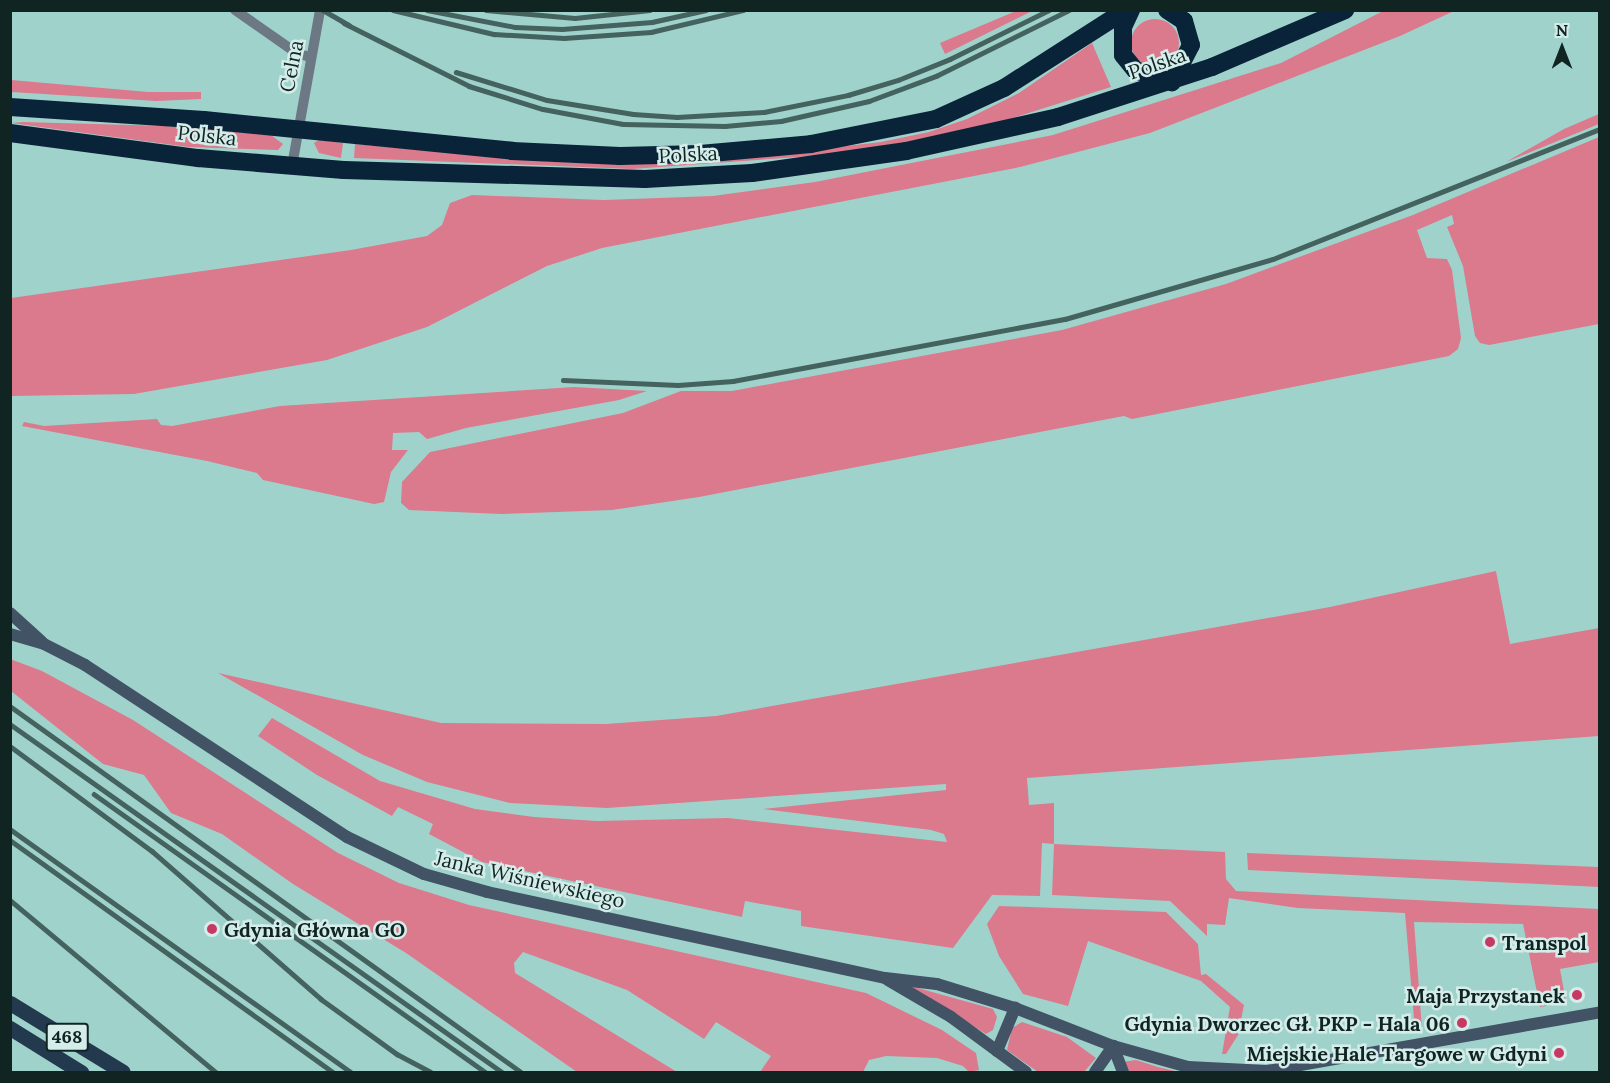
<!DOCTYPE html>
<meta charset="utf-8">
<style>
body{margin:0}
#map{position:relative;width:1610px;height:1083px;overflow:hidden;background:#a0d2cc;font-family:Lora,serif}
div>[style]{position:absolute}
.green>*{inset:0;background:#db798d}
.round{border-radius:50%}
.street>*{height:10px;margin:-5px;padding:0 5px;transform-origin:5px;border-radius:5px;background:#6c7884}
.secondary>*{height:12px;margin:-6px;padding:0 6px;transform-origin:6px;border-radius:6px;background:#415364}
.primary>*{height:15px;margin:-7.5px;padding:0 7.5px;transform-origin:7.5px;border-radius:7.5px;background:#23394d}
.highway>*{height:18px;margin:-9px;padding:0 9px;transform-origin:9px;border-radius:9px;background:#092339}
.rail>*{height:4.5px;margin:-2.25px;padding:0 2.25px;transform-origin:2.25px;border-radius:2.25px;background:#44635f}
.dots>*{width:16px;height:16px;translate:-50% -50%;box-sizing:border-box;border:3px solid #d4edea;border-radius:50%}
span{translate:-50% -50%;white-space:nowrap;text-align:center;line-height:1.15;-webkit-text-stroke:5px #d4edea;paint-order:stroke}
.shield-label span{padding:2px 4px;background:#d4edea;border:2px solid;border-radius:4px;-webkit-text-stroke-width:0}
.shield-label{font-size:18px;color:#102422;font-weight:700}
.street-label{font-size:20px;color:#102422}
.poi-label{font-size:20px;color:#102422;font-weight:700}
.left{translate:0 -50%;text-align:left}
.right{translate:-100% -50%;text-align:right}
.frame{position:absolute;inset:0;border:12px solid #102422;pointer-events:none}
.north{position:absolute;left:1532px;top:18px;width:60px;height:60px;-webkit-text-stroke:4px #d4edea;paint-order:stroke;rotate:0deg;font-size:16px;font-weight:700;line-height:24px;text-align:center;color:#102422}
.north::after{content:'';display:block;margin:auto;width:21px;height:27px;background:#102422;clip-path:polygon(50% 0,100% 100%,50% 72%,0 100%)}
</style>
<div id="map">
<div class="green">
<i style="clip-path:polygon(1016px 11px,1032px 11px,945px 54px,940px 43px)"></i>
<i style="clip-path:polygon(1383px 11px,1454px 11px,1400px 36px,1150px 133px,1020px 167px,602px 248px,547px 266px,427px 327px,327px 360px,134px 394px,11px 396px,11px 298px,351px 250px,427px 236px,442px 225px,450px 203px,472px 195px,604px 200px,713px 196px,815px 182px,1053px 135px,1281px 63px)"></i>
<i class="round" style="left:1131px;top:19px;width:48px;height:48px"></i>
<i style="clip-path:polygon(1092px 43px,1111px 87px,968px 132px,826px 155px,632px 169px,354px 158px,355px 144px,555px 162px,691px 164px,881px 142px,929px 132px,967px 119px,1019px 93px)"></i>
<i style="clip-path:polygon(11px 80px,148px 92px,201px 92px,201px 99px,156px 101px,11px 92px)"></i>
<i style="clip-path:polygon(1599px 114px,1599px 124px,1506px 162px,1564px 129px)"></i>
<i style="clip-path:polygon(23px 122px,167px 126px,271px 135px,283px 144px,278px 150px,188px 147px,11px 123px)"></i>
<i style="clip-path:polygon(1599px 137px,1599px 324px,1489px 345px,1480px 343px,1475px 336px,1463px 266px,1447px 227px,1454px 224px,1452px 215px,1417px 230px,1427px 258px,1447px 259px,1452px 270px,1461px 338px,1458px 349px,1449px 356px,1132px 419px,1124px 416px,699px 497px,612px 510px,501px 514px,409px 510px,401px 503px,402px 482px,430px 452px,623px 413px,681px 391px,732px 391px,1062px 330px,1226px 284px,1413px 215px)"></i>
<i style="clip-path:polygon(319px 140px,343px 143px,341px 158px,319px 153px,314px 143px)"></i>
<i style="clip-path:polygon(574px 387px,647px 391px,619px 400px,466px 428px,427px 439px,419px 432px,393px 433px,392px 450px,408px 450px,391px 472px,384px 502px,374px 504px,263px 480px,257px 473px,207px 461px,22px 426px,24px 422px,44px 426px,157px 419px,161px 425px,172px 426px,280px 406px)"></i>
<i style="clip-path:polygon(1496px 571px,1510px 644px,1599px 628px,1599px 736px,1027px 778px,1029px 805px,1054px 803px,1054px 844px,1225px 852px,1226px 879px,1236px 891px,1599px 909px,1599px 962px,1560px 969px,1566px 1002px,1540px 1007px,1523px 924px,1414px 922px,1422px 1029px,1415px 1030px,1405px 913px,1298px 908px,1229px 898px,1225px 925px,1207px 924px,1207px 936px,1170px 901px,1052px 895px,1054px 844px,1042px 843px,1040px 896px,992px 895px,953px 948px,801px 926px,801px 911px,745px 901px,742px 917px,482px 862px,429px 834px,433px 824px,398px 807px,392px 816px,317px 775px,258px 736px,272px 718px,380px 781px,475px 809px,534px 817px,597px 821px,728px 818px,947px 842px,944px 834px,931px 830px,763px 809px,946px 790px,946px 784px,607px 808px,510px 803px,427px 782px,363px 755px,218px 673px,441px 723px,606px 724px,716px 716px,1330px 607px)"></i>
<i style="clip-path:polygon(10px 659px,42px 671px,133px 720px,338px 853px,399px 883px,469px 905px,866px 993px,942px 1030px,976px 1053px,979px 1070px,969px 1072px,963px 1066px,937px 1058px,886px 1056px,869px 1060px,863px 1072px,760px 1072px,771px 1056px,716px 1022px,704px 1039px,627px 990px,523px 952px,514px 963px,515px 973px,677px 1072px,577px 1072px,406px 953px,293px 884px,222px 834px,171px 813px,144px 775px,103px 764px,11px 691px)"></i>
<i style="clip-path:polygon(1247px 853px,1599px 867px,1599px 887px,1248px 870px)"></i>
<i style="clip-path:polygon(999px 906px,1166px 912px,1198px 944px,1201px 975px,1206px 974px,1244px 1005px,1238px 1035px,1226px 1054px,1222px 1054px,1230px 1007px,1201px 981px,1088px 941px,1068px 1006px,1023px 994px,999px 956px,987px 924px)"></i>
<i style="clip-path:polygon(907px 985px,993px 1009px,997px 1017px,993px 1030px,986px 1034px)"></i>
<i style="clip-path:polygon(1022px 1022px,1067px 1037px,1096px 1058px,1084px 1072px,1038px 1072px,1007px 1050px,1012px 1028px)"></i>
<i style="clip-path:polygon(1136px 1060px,1158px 1067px,1179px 1072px,1130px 1072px,1122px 1062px)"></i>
</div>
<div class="street">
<i style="left:235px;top:10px;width:77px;rotate:34.9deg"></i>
<i style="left:298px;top:54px;width:13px;rotate:13deg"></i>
<i style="left:292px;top:166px;width:158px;rotate:-79.8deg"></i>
</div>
<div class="secondary">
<i style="left:10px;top:613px;width:42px;rotate:42.1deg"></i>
<i style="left:10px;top:634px;width:35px;rotate:16deg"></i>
<i style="left:44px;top:644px;width:46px;rotate:27.1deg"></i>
<i style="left:85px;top:665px;width:313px;rotate:33.3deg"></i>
<i style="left:347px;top:837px;width:85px;rotate:25.7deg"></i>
<i style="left:424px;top:874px;width:66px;rotate:15.9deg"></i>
<i style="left:487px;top:892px;width:407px;rotate:12.2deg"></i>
<i style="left:885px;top:978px;width:52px;rotate:6.6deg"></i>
<i style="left:937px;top:984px;width:82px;rotate:17.1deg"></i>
<i style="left:1015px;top:1008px;width:105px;rotate:21.2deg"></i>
<i style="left:1113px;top:1046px;width:78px;rotate:15.6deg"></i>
<i style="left:1188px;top:1067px;width:79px;rotate:2.9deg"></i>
<i style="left:1267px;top:1071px;width:338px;rotate:-10deg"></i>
<i style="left:888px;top:980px;width:73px;rotate:30.4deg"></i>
<i style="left:951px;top:1017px;width:93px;rotate:36.3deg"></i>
<i style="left:1113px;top:1046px;width:28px;rotate:69deg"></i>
<i style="left:997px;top:1051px;width:47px;rotate:-67.3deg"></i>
<i style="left:1095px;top:1072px;width:32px;rotate:-55deg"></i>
</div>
<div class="primary">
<i style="left:10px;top:1003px;width:132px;rotate:31.4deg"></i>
<i style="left:10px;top:1028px;width:84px;rotate:31.8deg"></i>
</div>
<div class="highway">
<i style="left:1131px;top:10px;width:19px;rotate:115deg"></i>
<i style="left:1123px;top:27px;width:28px;rotate:90deg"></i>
<i style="left:1123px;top:55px;width:19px;rotate:51deg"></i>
<i style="left:1135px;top:70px;width:39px;rotate:18deg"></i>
<i style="left:1167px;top:10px;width:20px;rotate:33deg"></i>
<i style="left:1184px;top:21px;width:25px;rotate:74deg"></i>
<i style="left:1191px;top:45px;width:42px;rotate:117.2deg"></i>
<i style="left:10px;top:107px;width:194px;rotate:3.8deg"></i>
<i style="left:204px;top:120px;width:310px;rotate:5.7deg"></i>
<i style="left:512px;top:151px;width:108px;rotate:2.7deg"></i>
<i style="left:620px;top:156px;width:80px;rotate:-1.4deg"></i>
<i style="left:700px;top:154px;width:111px;rotate:-5.1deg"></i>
<i style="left:811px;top:144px;width:127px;rotate:-11.3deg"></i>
<i style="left:936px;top:119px;width:75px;rotate:-24.5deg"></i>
<i style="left:1004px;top:88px;width:145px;rotate:-32.6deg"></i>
<i style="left:10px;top:133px;width:190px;rotate:7.6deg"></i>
<i style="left:198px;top:158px;width:146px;rotate:4.7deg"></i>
<i style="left:344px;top:170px;width:301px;rotate:1.7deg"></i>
<i style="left:645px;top:179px;width:107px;rotate:-3.2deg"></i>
<i style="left:752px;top:173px;width:156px;rotate:-8.1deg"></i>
<i style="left:906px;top:151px;width:156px;rotate:-12.6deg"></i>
<i style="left:1058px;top:117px;width:162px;rotate:-18deg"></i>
<i style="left:1212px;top:67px;width:145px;rotate:-23.2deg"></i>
</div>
<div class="rail">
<i style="left:323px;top:10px;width:30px;rotate:30deg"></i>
<i style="left:393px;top:10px;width:104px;rotate:13.4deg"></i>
<i style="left:494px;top:34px;width:70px;rotate:3.3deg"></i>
<i style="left:564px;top:38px;width:87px;rotate:-3.9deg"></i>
<i style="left:651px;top:32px;width:95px;rotate:-13.4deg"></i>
<i style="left:427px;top:10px;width:90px;rotate:10.9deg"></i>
<i style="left:515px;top:27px;width:47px;rotate:2.4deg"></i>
<i style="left:562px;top:29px;width:90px;rotate:-4.4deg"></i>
<i style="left:652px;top:22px;width:55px;rotate:-12.5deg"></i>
<i style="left:486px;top:10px;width:89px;rotate:5.1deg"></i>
<i style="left:575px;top:18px;width:75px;rotate:-6.1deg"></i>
<i style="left:344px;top:23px;width:140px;rotate:26.7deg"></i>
<i style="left:469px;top:86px;width:77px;rotate:17.3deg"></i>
<i style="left:543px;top:109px;width:81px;rotate:10.6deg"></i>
<i style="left:623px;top:124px;width:102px;rotate:1.1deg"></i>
<i style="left:725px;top:126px;width:56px;rotate:-5.1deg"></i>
<i style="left:781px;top:121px;width:90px;rotate:-12.8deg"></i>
<i style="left:869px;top:101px;width:72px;rotate:-20.5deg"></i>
<i style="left:936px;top:76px;width:148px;rotate:-26.4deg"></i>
<i style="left:456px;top:72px;width:95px;rotate:17.1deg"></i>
<i style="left:547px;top:100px;width:87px;rotate:9.2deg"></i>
<i style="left:633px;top:114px;width:44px;rotate:3.9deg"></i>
<i style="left:677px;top:117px;width:87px;rotate:-3.3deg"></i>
<i style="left:764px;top:112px;width:86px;rotate:-11.4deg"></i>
<i style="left:848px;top:95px;width:52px;rotate:-16.7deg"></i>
<i style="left:898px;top:80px;width:56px;rotate:-22deg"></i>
<i style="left:950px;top:59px;width:110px;rotate:-26.3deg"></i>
<i style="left:563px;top:380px;width:115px;rotate:2.5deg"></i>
<i style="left:678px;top:385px;width:55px;rotate:-4.2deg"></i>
<i style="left:733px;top:381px;width:338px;rotate:-10.6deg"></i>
<i style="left:1065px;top:319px;width:216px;rotate:-16.1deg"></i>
<i style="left:1273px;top:259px;width:352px;rotate:-21.7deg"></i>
<i style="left:10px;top:706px;width:629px;rotate:35.61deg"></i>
<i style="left:10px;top:724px;width:603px;rotate:35.27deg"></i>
<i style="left:10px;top:746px;width:177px;rotate:36.5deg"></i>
<i style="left:152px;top:851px;width:225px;rotate:41.2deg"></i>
<i style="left:321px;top:999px;width:94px;rotate:35.9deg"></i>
<i style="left:397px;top:1054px;width:38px;rotate:28deg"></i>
<i style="left:94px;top:794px;width:480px;rotate:35.4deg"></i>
<i style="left:10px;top:829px;width:419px;rotate:35.5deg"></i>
<i style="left:10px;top:840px;width:398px;rotate:35.7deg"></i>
<i style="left:10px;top:900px;width:268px;rotate:39.9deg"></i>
</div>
<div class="dots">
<i style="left:212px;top:929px;background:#c73963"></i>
<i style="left:1490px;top:942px;background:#c73963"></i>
<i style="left:1577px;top:995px;background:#c73963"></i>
<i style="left:1462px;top:1023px;background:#c73963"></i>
<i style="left:1559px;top:1053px;background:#c73963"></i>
</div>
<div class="shield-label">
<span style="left:67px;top:1037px">468</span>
</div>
<div class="street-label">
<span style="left:1157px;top:63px;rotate:-19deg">Polska</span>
<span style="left:291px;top:66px;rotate:-79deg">Celna</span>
<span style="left:207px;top:135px;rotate:6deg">Polska</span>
<span style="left:688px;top:154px;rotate:-3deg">Polska</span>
<span style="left:530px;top:879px;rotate:13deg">Janka Wiśniewskiego</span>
</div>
<div class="poi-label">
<span class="left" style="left:224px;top:929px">Gdynia Główna GO</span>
<span class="left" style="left:1502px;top:942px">Transpol</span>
<span class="right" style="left:1565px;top:995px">Maja Przystanek</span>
<span class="right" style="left:1450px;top:1023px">Gdynia Dworzec Gł. PKP - Hala 06</span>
<span class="right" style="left:1547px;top:1053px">Miejskie Hale Targowe w Gdyni</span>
</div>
<div class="frame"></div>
<div class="north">N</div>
</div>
